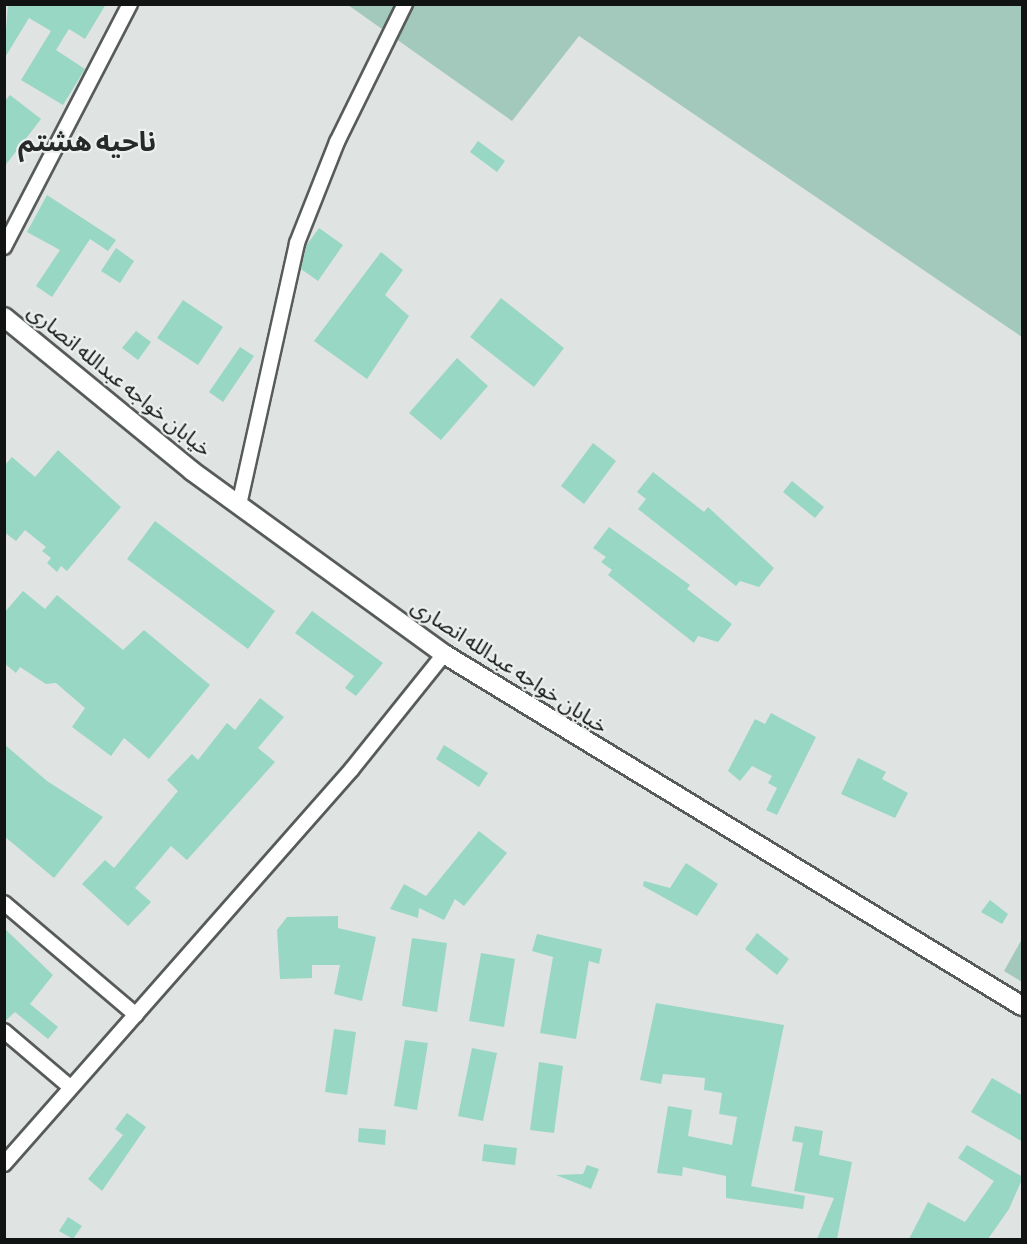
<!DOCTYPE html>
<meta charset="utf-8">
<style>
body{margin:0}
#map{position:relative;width:1027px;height:1244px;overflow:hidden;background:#dfe3e2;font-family:"Alegreya Sans","Noto Sans Arabic",sans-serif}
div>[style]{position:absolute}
.green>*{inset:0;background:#a3c9bd}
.building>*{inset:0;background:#99d7c5}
.roads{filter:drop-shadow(2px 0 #575b5a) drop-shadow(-2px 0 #575b5a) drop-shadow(0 2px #575b5a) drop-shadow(0 -2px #575b5a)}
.minor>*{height:14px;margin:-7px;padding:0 7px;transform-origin:7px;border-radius:7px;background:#fff}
.tertiary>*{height:18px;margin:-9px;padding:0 9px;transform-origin:9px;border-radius:9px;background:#fff}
span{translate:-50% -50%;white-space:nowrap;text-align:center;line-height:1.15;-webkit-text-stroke:4.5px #ecf0ef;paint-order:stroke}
.street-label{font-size:21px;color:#121313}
.district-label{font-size:27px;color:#272a29;font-weight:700}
.frame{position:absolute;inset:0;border:6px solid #121313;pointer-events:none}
</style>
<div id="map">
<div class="green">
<i style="clip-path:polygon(348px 5px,1022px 5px,1022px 337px,579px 36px,512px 121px)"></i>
<i style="clip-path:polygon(1022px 939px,1022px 982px,1004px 971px)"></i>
</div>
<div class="building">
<i style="clip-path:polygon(8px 4px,106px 4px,85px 39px,69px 29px,56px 50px,85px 69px,63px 105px,21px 80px,51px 31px,29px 18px,4px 59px)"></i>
<i style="clip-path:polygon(10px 95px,41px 119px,4px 167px,4px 102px)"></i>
<i style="clip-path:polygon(478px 141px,505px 161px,497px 172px,470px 152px)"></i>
<i style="clip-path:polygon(47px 195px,116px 240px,108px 251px,90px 239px,52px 297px,36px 286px,60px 250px,27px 232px)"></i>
<i style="clip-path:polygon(319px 228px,343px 245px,318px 281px,301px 269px,306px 246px)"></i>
<i style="clip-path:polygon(116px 248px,134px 261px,120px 283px,101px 271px)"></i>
<i style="clip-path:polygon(381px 252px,403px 270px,385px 295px,409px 316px,367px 379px,314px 341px)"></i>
<i style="clip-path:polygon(501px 298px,564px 348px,534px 387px,470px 337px)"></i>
<i style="clip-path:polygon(183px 300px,223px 327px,198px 365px,157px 338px)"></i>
<i style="clip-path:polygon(136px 331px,151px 342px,138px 360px,122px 348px)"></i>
<i style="clip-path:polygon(240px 347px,254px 356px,223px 402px,209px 392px)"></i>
<i style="clip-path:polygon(457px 358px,488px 386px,441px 440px,409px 413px)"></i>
<i style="clip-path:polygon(593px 443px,616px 461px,584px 504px,561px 486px)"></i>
<i style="clip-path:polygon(58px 450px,121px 507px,67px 571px,61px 566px,57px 572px,47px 563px,51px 558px,42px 551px,46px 547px,25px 530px,16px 541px,4px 532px,4px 466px,12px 457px,35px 477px)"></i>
<i style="clip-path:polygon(653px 472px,704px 512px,708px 507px,774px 568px,759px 587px,740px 581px,736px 586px,638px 509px,646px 499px,637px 492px)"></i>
<i style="clip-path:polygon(792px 481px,824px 507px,815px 518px,783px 492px)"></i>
<i style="clip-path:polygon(155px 521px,275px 611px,248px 649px,127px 559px)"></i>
<i style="clip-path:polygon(609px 527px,690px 585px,687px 589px,732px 624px,718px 642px,698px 636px,694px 643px,608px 575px,612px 570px,601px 562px,606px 557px,593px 548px)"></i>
<i style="clip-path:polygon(23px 591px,45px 609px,57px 595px,123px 650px,144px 630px,210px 685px,149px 759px,124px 738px,111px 756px,72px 727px,85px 708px,56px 683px,46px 684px,20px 667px,16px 673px,4px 663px,4px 613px)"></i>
<i style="clip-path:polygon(312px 611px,383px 663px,356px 696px,345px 688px,354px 676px,295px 633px)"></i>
<i style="clip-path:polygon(260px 698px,284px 717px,258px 748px,275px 762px,187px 860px,171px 846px,135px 888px,151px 902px,128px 926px,82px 884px,105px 860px,114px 868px,178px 791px,167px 780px,192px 754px,198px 760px,227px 723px,235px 730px)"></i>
<i style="clip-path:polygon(771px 713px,816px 737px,777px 815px,766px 810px,777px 788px,768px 783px,772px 776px,752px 766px,740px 781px,728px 771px,755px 719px,765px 724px)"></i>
<i style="clip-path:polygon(4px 744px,47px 781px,103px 817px,54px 878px,4px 836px)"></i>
<i style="clip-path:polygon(444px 745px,488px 773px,479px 787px,436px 759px)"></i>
<i style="clip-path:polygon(858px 758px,886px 772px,882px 779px,908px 793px,895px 818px,841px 794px)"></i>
<i style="clip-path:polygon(479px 831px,507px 853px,464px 906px,455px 899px,444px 920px,419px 908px,418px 918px,390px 909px,404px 884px,426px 896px)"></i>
<i style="clip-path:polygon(686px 863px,718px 884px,697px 916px,643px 886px,644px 881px,670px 888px)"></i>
<i style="clip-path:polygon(990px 900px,1008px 914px,1002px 924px,981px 912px)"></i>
<i style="clip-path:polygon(338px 916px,338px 928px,376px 937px,362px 1001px,334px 994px,340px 965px,312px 965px,312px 978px,280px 979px,277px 930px,287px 917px)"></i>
<i style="clip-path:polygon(4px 928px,53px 975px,30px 1004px,58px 1027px,48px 1039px,15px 1012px,4px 1022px)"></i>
<i style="clip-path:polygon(757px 933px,789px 959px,777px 975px,745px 949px)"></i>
<i style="clip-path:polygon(537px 934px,602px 949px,599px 964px,589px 961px,576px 1039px,540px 1033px,553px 957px,532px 951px)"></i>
<i style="clip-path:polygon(412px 938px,447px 943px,437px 1012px,402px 1006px)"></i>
<i style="clip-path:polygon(481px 953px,515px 959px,504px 1027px,469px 1021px)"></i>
<i style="clip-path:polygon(656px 1003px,784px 1025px,751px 1186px,805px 1196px,803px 1209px,726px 1198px,726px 1176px,683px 1167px,682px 1176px,657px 1173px,668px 1106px,692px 1110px,688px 1136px,732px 1145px,737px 1117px,719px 1114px,722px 1093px,704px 1090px,705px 1078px,663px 1074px,661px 1084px,640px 1080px)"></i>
<i style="clip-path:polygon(334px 1029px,356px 1032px,347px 1095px,325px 1092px)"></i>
<i style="clip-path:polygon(405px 1040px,428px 1043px,417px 1110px,394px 1106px)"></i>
<i style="clip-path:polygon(472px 1048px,497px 1053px,483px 1121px,458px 1116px)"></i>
<i style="clip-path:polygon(539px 1062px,563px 1066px,554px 1133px,530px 1130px)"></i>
<i style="clip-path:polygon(992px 1078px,1023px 1096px,1023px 1142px,971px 1112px)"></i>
<i style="clip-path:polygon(127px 1113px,146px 1127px,102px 1191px,88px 1179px,123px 1135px,115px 1129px)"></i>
<i style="clip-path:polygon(795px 1126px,823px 1131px,819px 1155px,852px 1162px,837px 1239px,817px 1239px,834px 1198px,794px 1191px,803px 1143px,792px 1141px)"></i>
<i style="clip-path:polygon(359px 1128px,386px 1130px,385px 1145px,358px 1142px)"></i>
<i style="clip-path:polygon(484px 1144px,517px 1148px,515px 1165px,482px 1161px)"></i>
<i style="clip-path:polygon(967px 1145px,1023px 1177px,1009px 1209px,988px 1239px,909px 1239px,928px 1202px,965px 1222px,994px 1181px,958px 1158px)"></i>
<i style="clip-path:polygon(587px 1165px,599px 1169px,591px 1189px,556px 1175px,583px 1174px)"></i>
<i style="clip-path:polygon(68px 1217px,82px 1226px,73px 1239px,59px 1231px)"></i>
</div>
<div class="roads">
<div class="minor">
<i style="left:4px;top:247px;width:274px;rotate:-62.6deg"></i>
<i style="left:239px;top:505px;width:268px;rotate:-77.5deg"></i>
<i style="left:297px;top:243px;width:109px;rotate:-68.4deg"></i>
<i style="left:337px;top:142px;width:154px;rotate:-63.8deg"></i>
<i style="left:4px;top:903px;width:173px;rotate:40.3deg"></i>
<i style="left:4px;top:1031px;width:87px;rotate:40.3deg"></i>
<i style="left:4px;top:1164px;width:526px;rotate:-48.62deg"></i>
<i style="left:352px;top:769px;width:147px;rotate:-51.3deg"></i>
</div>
<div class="tertiary">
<i style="left:4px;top:317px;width:243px;rotate:39.3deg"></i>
<i style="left:192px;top:471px;width:311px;rotate:36deg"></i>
<i style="left:444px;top:654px;width:677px;rotate:31.34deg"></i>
</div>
</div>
<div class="street-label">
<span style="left:119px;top:381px;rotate:39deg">خیابان خواجه عبدالله انصاری</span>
<span style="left:509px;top:667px;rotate:33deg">خیابان خواجه عبدالله انصاری</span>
</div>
<div class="district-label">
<span style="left:87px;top:143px">ناحیه هشتم</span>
</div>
<div class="frame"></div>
</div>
